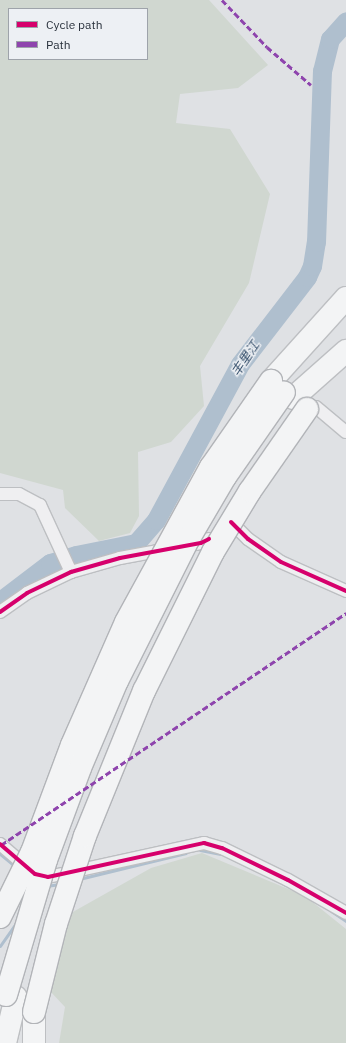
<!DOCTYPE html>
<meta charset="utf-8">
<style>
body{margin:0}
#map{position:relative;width:346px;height:1043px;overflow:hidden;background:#dfe1e4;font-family:"IBM Plex Sans","Noto Sans SC",sans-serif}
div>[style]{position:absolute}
.green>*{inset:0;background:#d0d7d0}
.stream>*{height:3px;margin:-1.5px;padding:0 1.5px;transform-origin:1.5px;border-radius:1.5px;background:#afbfce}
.river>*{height:19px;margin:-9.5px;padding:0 9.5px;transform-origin:9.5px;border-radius:9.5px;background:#afbfce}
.roads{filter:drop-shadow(1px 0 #bdbfc2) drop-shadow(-1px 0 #bdbfc2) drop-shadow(0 1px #bdbfc2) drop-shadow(0 -1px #bdbfc2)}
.street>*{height:12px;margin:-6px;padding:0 6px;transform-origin:6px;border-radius:6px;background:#efeff1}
.highway>*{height:22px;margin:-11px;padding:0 11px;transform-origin:11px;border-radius:11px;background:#f3f4f5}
.bridges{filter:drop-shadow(1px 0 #b2b4b8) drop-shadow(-1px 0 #b2b4b8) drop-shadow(0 1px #b2b4b8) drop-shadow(0 -1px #b2b4b8)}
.highway-bridge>*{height:22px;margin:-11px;padding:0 11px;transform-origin:11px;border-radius:11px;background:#f3f4f5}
.quiet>*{height:3px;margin-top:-1.5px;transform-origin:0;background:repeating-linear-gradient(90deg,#8e44ad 0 6px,transparent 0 9px)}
.cycleway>*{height:4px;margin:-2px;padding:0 2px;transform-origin:2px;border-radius:2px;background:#d6006c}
span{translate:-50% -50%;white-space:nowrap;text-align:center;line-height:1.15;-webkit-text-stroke:3px #edf0f4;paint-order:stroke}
.water-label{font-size:13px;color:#36506c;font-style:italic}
.legend{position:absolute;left:8px;top:8px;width:140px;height:52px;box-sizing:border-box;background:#edf0f4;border:1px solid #9ea3aa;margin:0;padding:5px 7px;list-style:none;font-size:12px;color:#28303b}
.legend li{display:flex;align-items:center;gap:8px;height:20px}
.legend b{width:20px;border:1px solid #9ea3aa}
</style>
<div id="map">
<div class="green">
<i style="clip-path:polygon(evenodd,0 0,209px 0,268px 65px,238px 88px,180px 94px,176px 123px,230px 129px,270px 194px,249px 283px,200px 366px,204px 406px,171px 442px,138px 452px,139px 516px,130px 533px,99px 541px,65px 508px,63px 490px,0 473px,0 0,9px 9px,147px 9px,147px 59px,9px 59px,9px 9px)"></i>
<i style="clip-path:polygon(202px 853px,305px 896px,346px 929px,346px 1043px,59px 1043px,65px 1007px,49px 990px,71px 913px,151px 868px)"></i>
</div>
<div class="stream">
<i style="left:200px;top:850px;width:21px;rotate:11deg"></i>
<i style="left:0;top:854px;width:21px;rotate:39deg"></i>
<i style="left:79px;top:879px;width:110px;rotate:-13.7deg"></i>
<i style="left:46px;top:886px;width:14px;rotate:-8deg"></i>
<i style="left:331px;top:911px;width:18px;rotate:34deg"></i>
<i style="left:0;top:946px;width:33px;rotate:-55deg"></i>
</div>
<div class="river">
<i style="left:0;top:601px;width:63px;rotate:-37.2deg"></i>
<i style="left:50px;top:563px;width:27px;rotate:-17deg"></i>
<i style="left:76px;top:555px;width:61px;rotate:-11.3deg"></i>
<i style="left:136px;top:543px;width:30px;rotate:-49deg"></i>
<i style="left:156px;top:520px;width:177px;rotate:-61.7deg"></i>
<i style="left:240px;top:364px;width:110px;rotate:-52.4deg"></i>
<i style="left:307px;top:277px;width:12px;rotate:-66deg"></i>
<i style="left:312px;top:266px;width:24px;rotate:-81deg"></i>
<i style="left:316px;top:242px;width:171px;rotate:-88deg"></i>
<i style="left:322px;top:71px;width:33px;rotate:-76deg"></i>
<i style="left:330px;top:39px;width:24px;rotate:-48deg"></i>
</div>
<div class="roads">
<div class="street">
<i style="left:316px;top:407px;width:39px;rotate:40deg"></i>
<i style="left:0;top:494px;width:19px"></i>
<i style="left:19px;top:494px;width:24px;rotate:28deg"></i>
<i style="left:40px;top:505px;width:74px;rotate:65.2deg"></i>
<i style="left:231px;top:522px;width:24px;rotate:45deg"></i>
<i style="left:248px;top:539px;width:40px;rotate:34.9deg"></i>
<i style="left:281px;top:562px;width:71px;rotate:24deg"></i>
<i style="left:0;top:612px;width:33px;rotate:-35deg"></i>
<i style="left:27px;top:593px;width:49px;rotate:-25.5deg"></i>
<i style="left:71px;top:572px;width:51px;rotate:-15.9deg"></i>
<i style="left:120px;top:558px;width:82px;rotate:-10.5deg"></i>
<i style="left:201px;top:543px;width:9px;rotate:-27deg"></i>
<i style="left:0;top:844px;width:46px;rotate:40.6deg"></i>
<i style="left:35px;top:874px;width:13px;rotate:13deg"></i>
<i style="left:48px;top:877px;width:160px;rotate:-12.3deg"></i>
<i style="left:204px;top:843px;width:19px;rotate:16deg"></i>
<i style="left:222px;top:848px;width:73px;rotate:25.9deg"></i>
<i style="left:288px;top:880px;width:67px;rotate:29.6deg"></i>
</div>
<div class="highway">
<i style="left:271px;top:381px;width:112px;rotate:-47.9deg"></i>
<i style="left:293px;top:398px;width:71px;rotate:-41.6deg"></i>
<i style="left:5px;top:1043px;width:47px;rotate:-76.6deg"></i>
<i style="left:34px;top:1043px;width:31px;rotate:-90deg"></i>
</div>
</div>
<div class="bridges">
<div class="highway-bridge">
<i style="left:0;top:917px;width:72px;rotate:-63.8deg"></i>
<i style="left:32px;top:852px;width:114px;rotate:-69.5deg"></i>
<i style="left:72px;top:745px;width:134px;rotate:-66.3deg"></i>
<i style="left:126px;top:622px;width:177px;rotate:-61.3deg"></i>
<i style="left:211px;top:467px;width:105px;rotate:-55.1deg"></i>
<i style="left:6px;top:995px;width:141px;rotate:-73.5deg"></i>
<i style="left:46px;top:860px;width:98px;rotate:-69.7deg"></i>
<i style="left:80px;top:768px;width:95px;rotate:-67deg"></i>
<i style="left:117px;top:681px;width:158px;rotate:-63.3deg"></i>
<i style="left:188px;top:540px;width:73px;rotate:-59.6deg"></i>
<i style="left:225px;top:477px;width:103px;rotate:-55.2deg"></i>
<i style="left:34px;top:1012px;width:91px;rotate:-76deg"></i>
<i style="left:56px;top:924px;width:93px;rotate:-71.8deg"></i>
<i style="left:85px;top:836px;width:157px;rotate:-67.9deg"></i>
<i style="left:144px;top:691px;width:155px;rotate:-63.6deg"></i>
<i style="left:213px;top:552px;width:71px;rotate:-58.8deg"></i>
<i style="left:250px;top:491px;width:100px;rotate:-55.2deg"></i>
</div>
</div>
<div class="quiet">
<i style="left:222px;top:0;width:65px;rotate:46.2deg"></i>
<i style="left:267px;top:47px;width:58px;rotate:40.8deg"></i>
<i style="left:1px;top:845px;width:416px;rotate:-33.9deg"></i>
</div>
<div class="cycleway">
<i style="left:231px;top:522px;width:24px;rotate:45deg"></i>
<i style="left:248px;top:539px;width:40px;rotate:34.9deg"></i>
<i style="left:281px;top:562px;width:71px;rotate:24deg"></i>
<i style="left:0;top:612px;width:33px;rotate:-35deg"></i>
<i style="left:27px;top:593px;width:49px;rotate:-25.5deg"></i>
<i style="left:71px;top:572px;width:51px;rotate:-15.9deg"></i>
<i style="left:120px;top:558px;width:82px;rotate:-10.5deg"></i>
<i style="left:201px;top:543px;width:9px;rotate:-27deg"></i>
<i style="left:0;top:844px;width:46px;rotate:40.6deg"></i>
<i style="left:35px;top:874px;width:13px;rotate:13deg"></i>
<i style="left:48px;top:877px;width:160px;rotate:-12.3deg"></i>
<i style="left:204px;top:843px;width:19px;rotate:16deg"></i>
<i style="left:222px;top:848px;width:73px;rotate:25.9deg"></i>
<i style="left:288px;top:880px;width:67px;rotate:29.6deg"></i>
</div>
<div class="water-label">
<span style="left:246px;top:359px;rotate:-56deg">丰里江</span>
</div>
<ul class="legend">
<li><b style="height:5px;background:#d6006c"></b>Cycle path</li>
<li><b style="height:5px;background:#8e44ad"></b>Path</li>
</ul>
</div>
